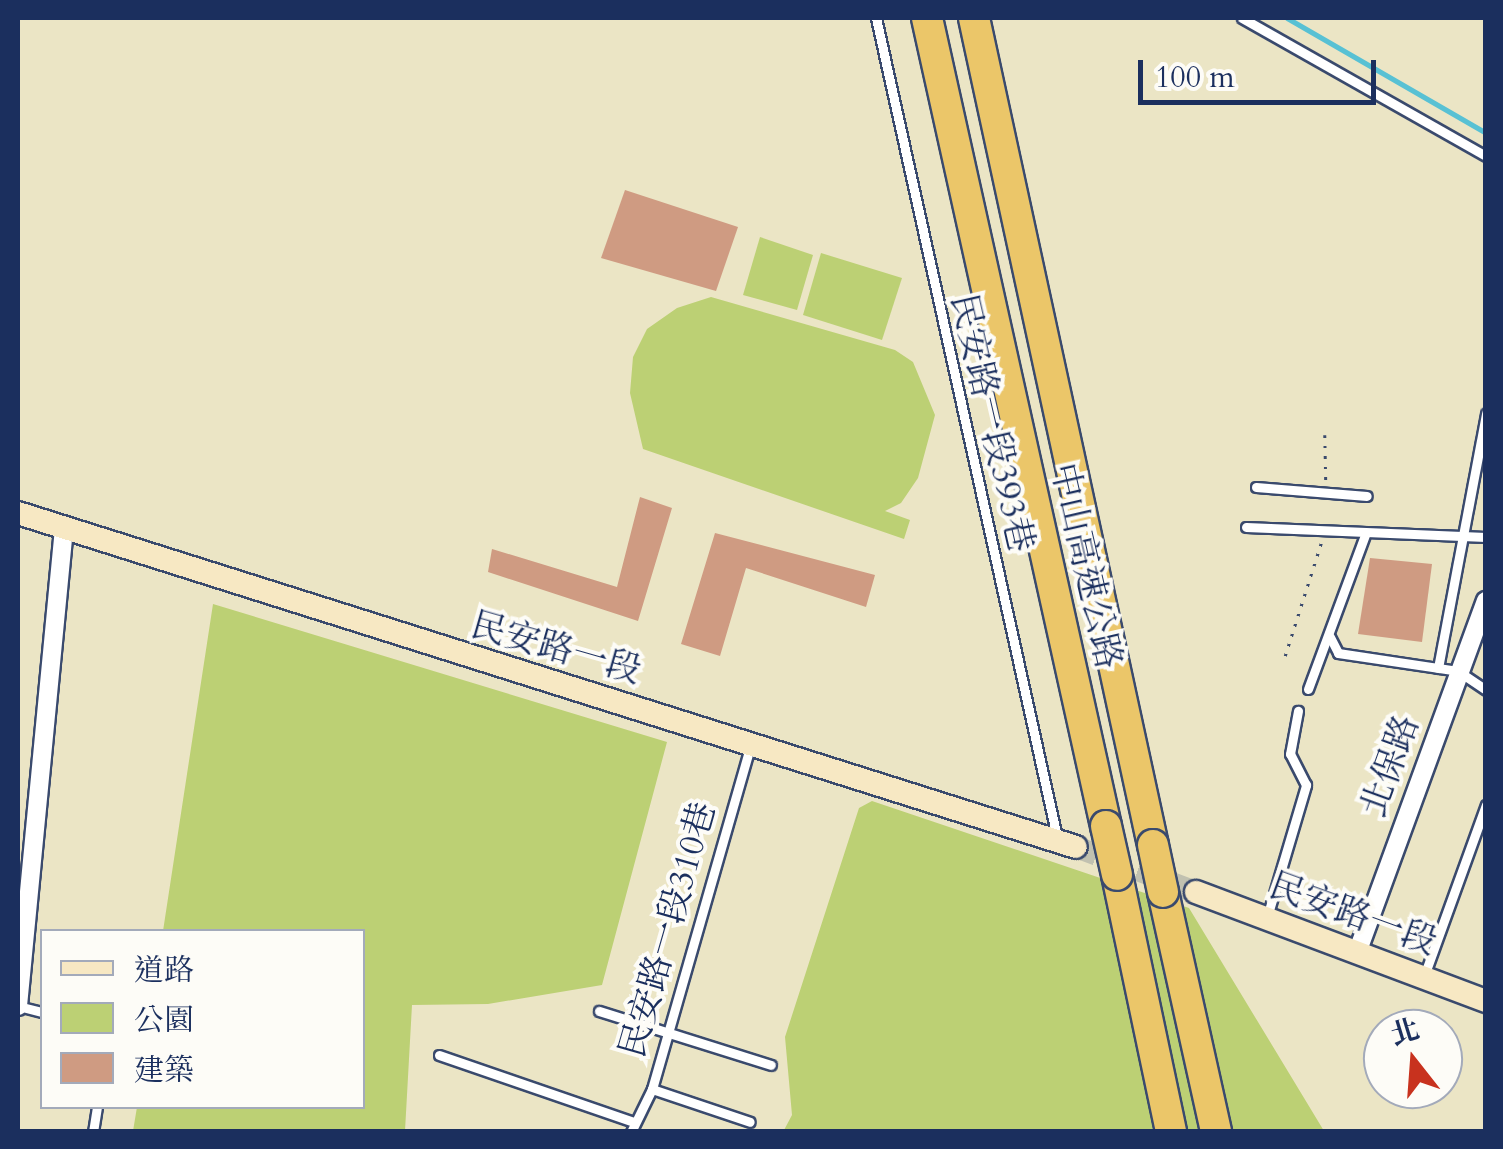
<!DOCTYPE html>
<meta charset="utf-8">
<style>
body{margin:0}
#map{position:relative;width:1503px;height:1149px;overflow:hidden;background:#ebe5c5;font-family:Cardo,"Noto Serif TC",serif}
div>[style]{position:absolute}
.green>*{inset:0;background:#bcd074}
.stream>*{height:5px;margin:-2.5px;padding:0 2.5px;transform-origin:2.5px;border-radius:2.5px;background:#58c1d4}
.building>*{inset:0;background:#cf9b82}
.secondary-tunnel>*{height:22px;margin-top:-11px;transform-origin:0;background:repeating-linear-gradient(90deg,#c1c1b0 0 22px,transparent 0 33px)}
.path>*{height:2.5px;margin-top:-1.25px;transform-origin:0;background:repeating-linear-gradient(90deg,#3a4a6d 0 2.5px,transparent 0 10.5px)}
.roads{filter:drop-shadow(2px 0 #3a4a6d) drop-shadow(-2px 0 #3a4a6d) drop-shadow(0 2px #3a4a6d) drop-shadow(0 -2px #3a4a6d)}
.lane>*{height:9px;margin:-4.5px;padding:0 4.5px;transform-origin:4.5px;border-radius:4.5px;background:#fff}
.street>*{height:18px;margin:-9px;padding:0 9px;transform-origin:9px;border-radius:9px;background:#fff}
.secondary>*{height:22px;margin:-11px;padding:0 11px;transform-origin:11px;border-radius:11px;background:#f7e8c3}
.highway>*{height:30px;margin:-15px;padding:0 15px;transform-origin:15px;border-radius:15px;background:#ebc669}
.bridges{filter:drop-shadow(2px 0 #3a4a6d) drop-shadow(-2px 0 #3a4a6d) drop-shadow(0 2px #3a4a6d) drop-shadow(0 -2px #3a4a6d)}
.highway-bridge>*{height:30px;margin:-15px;padding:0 15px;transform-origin:15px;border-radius:15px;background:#ebc669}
span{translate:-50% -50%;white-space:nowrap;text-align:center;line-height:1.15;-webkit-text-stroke:8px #fdfcf7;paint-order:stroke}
.street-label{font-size:35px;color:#1b2f5e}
.frame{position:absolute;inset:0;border:20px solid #1b2f5e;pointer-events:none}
.legend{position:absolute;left:40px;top:929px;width:325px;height:180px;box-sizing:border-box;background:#fdfcf7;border:2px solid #a3aaba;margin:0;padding:12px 18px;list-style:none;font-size:30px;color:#1b2f5e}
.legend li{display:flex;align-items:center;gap:20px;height:50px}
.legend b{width:50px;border:2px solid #a3aaba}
.north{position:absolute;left:1363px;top:1009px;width:100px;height:100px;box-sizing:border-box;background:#fdfcf7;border:2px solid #a3aaba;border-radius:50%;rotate:343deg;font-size:28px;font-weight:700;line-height:40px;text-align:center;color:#1b2f5e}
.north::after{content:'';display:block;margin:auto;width:35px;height:45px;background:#c8321e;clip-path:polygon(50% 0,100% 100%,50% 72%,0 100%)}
.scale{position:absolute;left:1138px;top:60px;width:238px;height:45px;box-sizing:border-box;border:5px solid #1b2f5e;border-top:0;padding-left:12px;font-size:30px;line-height:35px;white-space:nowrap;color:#1b2f5e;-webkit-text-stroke:8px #fdfcf7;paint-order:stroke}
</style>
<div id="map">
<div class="green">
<i style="clip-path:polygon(760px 237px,813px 255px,797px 310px,743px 295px)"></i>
<i style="clip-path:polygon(821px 253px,902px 278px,882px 340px,803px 315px)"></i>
<i style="clip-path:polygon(711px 297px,895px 350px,913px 362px,935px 415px,918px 478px,901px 503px,885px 511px,910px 520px,904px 539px,643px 449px,630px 393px,633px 357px,647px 329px,677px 308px)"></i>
<i style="clip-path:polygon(213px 604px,667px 742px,602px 985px,488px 1004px,412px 1005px,405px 1131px,133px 1131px,137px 1107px,362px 1106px,362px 932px,163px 931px)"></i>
<i style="clip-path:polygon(872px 801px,1189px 908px,1324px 1131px,783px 1132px,792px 1115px,785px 1037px,859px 808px)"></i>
</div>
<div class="stream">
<i style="left:1287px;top:18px;width:230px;rotate:30deg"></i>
</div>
<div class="building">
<i style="clip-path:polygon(625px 190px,738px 227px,716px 291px,601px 258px)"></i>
<i style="clip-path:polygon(640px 497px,672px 508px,638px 621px,488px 572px,492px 549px,617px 587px)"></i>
<i style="clip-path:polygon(715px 533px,875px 575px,866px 607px,746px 568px,720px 656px,681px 644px)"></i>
<i style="clip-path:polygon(1370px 558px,1432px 564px,1422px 642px,1358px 634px)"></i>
</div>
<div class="secondary-tunnel">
<i style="left:1076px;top:847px;width:128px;rotate:20.6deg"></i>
</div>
<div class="path">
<i style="left:1325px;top:435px;width:46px;rotate:88.8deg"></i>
<i style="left:1285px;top:656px;width:119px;rotate:-72.3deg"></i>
</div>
<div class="roads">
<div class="lane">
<i style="left:876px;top:18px;width:839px;rotate:77.54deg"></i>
<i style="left:1242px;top:18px;width:280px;rotate:29.5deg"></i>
<i style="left:1256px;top:487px;width:111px;rotate:4.6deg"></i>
<i style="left:1246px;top:527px;width:240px;rotate:2.4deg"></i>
<i style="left:1330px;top:637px;width:18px;rotate:63deg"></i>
<i style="left:1338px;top:653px;width:121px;rotate:8.5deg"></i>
<i style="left:1458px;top:671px;width:34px;rotate:34deg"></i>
<i style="left:1438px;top:668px;width:259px;rotate:-79.3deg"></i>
<i style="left:1308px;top:689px;width:164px;rotate:-69.7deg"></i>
<i style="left:1267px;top:917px;width:138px;rotate:-73.5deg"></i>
<i style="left:1306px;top:785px;width:35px;rotate:-117deg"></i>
<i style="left:1290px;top:754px;width:44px;rotate:-79.5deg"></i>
<i style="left:1424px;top:976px;width:182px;rotate:-70.1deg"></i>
<i style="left:18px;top:1006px;width:25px;rotate:14deg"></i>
<i style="left:599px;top:1011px;width:180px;rotate:17.4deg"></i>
<i style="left:439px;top:1055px;width:206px;rotate:19deg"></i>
<i style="left:652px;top:1089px;width:103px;rotate:18.6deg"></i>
<i style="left:93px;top:1132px;width:26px;rotate:-81deg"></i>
<i style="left:631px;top:1132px;width:48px;rotate:-64deg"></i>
<i style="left:652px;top:1089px;width:360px;rotate:-74deg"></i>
</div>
<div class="street">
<i style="left:1357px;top:953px;width:375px;rotate:-69.9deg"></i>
<i style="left:18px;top:1006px;width:479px;rotate:-84.5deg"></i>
</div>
<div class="secondary">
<i style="left:18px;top:513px;width:1109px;rotate:17.52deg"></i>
<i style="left:1196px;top:892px;width:310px;rotate:20.6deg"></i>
</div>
<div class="highway">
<i style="left:927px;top:18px;width:828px;rotate:77.51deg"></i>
<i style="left:974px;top:18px;width:846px;rotate:77.79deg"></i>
<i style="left:1117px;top:875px;width:263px;rotate:78.1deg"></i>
<i style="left:1163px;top:892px;width:246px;rotate:77.5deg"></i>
</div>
</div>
<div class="bridges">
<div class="highway-bridge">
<i style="left:1106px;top:826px;width:50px;rotate:77.3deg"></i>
<i style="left:1153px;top:845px;width:48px;rotate:78deg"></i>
</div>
</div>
<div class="street-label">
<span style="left:992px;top:423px;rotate:77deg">民安路一段393巷</span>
<span style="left:1086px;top:566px;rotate:77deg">中山高速公路</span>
<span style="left:556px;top:648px;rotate:16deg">民安路一段</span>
<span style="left:1390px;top:766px;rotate:-70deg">北保路</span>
<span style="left:1353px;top:914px;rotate:20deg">民安路一段</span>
<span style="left:668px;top:930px;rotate:-74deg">民安路一段310巷</span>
</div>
<div class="frame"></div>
<ul class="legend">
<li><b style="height:12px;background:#f7e8c3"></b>道路</li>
<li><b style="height:28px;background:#bcd074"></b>公園</li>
<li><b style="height:28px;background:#cf9b82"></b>建築</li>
</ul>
<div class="north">北</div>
<div class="scale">100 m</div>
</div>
